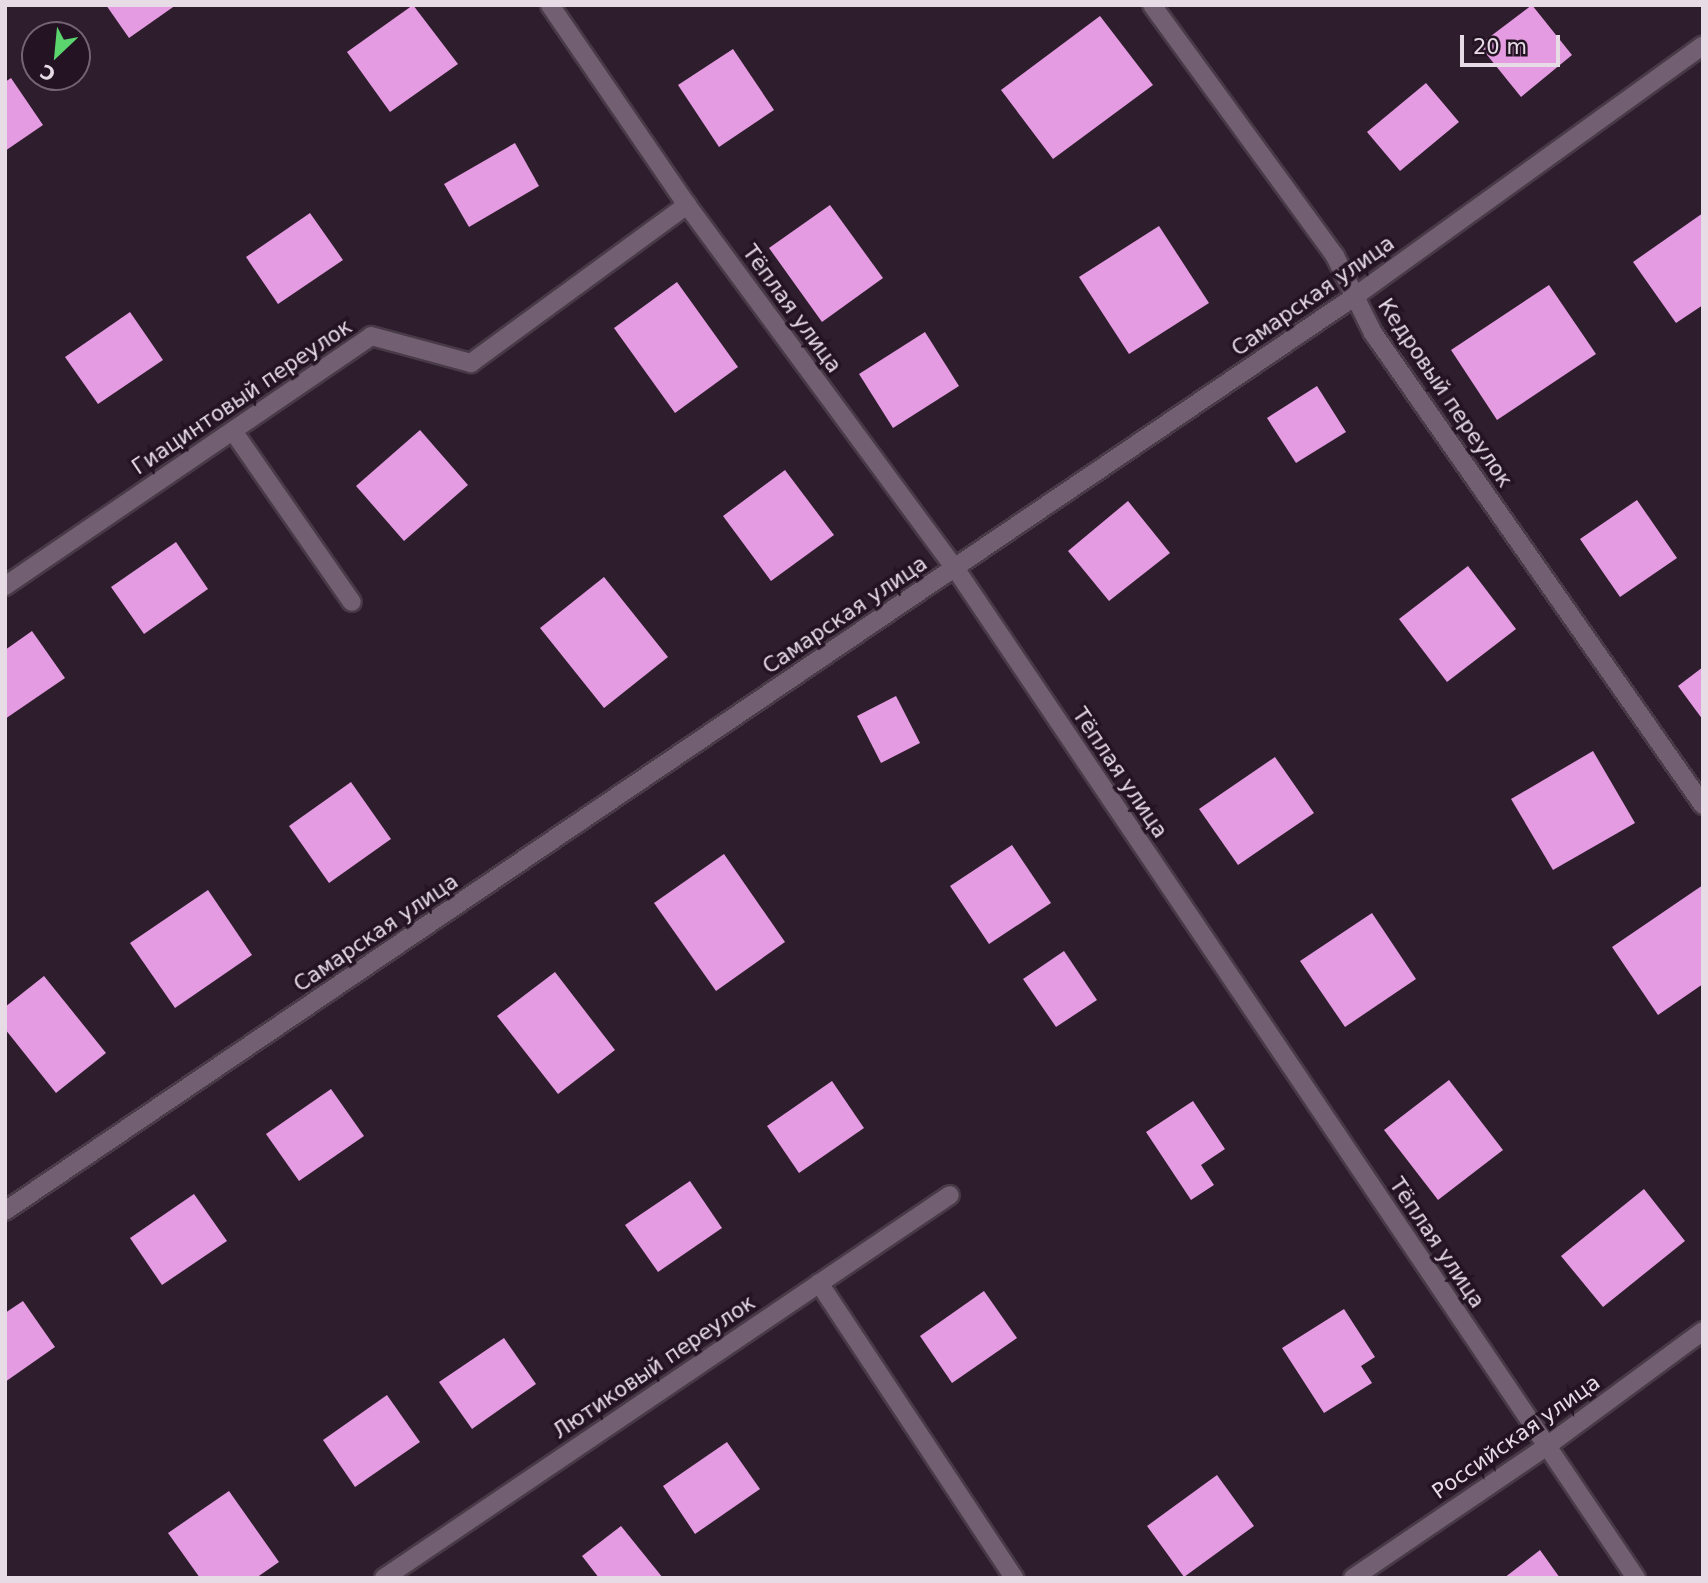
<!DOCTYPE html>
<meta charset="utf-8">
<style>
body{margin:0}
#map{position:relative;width:1708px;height:1583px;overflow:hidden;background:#2e1d2d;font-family:"DejaVu Sans",sans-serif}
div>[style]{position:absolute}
.building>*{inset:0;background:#e49be1}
.roads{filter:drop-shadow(2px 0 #483a47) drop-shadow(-2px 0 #483a47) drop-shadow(0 2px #483a47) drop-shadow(0 -2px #483a47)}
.minor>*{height:18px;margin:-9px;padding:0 9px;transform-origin:9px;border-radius:9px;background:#735f72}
span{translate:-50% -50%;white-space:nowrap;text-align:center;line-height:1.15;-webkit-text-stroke:7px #241423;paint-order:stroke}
.street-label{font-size:21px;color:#e7dbe6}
.frame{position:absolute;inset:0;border:7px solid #e7dbe6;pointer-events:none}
.north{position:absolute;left:21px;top:21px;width:70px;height:70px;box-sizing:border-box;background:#241423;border:2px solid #726471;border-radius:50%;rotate:206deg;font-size:19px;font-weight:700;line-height:28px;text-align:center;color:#e7dbe6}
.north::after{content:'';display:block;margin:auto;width:24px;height:32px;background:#5bd56e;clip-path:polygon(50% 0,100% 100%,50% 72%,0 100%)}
.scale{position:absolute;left:1460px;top:35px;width:100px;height:32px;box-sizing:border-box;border:4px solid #e7dbe6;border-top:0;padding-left:9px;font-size:21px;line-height:24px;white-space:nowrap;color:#e7dbe6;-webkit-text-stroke:5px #241423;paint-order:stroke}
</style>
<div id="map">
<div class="building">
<i style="clip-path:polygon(106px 5px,176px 5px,129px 38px)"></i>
<i style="clip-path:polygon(413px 5px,458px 64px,390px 112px,347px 52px)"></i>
<i style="clip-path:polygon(1532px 5px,1572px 55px,1521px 97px,1479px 45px)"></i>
<i style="clip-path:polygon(1100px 16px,1153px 85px,1053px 159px,1001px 90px)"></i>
<i style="clip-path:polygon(733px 49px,774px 110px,719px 147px,678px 85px)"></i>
<i style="clip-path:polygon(11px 78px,43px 125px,5px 151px,5px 82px)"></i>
<i style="clip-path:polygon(1426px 83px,1459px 122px,1400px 171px,1367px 132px)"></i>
<i style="clip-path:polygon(515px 143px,539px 186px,469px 227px,444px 184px)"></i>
<i style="clip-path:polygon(830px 205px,883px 278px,822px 322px,769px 248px)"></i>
<i style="clip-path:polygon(310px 213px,343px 260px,278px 304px,246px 257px)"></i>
<i style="clip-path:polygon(1703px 213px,1703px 305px,1676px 323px,1633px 262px)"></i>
<i style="clip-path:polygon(1159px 226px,1209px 303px,1129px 354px,1079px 277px)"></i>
<i style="clip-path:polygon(677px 282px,738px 367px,675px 413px,614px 328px)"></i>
<i style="clip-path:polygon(1549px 285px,1596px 354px,1497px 420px,1451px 350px)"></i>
<i style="clip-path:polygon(130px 312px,163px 360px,98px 404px,65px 357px)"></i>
<i style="clip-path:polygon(925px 332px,959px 386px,893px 428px,859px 374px)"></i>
<i style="clip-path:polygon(1317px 386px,1346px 432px,1296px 463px,1267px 418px)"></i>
<i style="clip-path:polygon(420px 430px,468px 485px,404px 541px,356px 486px)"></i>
<i style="clip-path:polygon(785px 470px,834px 535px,771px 581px,723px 516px)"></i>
<i style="clip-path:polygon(1637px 500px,1677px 558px,1620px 597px,1580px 539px)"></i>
<i style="clip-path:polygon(1128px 501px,1170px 553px,1109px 601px,1068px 551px)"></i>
<i style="clip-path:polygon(176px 542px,208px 589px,144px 634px,111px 587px)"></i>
<i style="clip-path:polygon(1468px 566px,1516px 629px,1447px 682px,1399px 619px)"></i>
<i style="clip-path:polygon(604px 577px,668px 657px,604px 708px,540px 628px)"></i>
<i style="clip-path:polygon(32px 631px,65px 678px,5px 719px,5px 650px)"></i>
<i style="clip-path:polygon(1703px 667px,1703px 720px,1678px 686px)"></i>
<i style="clip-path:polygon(896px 696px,920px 743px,881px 763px,857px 716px)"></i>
<i style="clip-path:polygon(1593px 751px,1635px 823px,1553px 870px,1511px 799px)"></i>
<i style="clip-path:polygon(1275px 757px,1314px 813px,1238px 865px,1199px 809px)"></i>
<i style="clip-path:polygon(351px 782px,391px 839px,329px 883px,289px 826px)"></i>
<i style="clip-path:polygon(1012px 845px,1051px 903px,989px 944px,950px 886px)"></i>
<i style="clip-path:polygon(724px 854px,785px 942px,716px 991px,654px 903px)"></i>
<i style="clip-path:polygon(1703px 885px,1703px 984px,1658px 1015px,1612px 947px)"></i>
<i style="clip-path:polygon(208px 890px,252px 955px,175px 1008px,130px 943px)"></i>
<i style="clip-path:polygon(1372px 913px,1416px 979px,1345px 1027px,1300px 961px)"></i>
<i style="clip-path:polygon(1064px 951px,1097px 1000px,1056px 1027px,1023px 979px)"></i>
<i style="clip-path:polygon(555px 972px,615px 1050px,558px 1094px,497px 1016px)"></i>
<i style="clip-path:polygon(44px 976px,106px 1053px,56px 1093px,5px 1029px,5px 1007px)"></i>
<i style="clip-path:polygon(1449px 1080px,1503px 1150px,1438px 1200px,1384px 1130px)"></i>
<i style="clip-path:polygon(832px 1081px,864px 1128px,799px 1173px,767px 1126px)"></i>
<i style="clip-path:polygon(331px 1089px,364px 1136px,299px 1181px,266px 1134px)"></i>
<i style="clip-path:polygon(1193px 1101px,1225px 1149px,1201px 1165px,1214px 1185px,1191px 1200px,1146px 1132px)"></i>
<i style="clip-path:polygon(690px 1181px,722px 1228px,658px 1272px,625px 1225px)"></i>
<i style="clip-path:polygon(1644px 1189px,1685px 1241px,1603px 1307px,1561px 1256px)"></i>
<i style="clip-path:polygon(194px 1194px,227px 1241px,162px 1285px,130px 1238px)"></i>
<i style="clip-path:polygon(984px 1291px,1017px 1338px,952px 1383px,920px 1336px)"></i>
<i style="clip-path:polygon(23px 1301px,55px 1347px,5px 1382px,5px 1313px)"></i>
<i style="clip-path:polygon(1344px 1309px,1375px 1357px,1361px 1366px,1372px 1383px,1324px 1413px,1282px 1348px)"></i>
<i style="clip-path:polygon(504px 1338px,536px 1384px,472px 1429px,439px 1382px)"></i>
<i style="clip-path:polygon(387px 1395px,420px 1442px,355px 1487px,323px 1440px)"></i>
<i style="clip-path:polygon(727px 1442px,760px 1489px,695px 1534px,663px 1486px)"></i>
<i style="clip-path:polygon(1217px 1475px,1254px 1526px,1184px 1577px,1147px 1526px)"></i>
<i style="clip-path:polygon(229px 1491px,279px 1562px,256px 1578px,200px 1578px,168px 1533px)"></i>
<i style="clip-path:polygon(621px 1526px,663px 1578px,599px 1578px,582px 1556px)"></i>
<i style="clip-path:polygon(1540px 1550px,1560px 1578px,1504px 1578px)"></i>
</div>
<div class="roads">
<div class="minor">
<i style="left:550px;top:5px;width:242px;rotate:55.6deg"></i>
<i style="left:687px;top:205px;width:451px;rotate:53.6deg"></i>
<i style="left:955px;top:568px;width:1218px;rotate:56.01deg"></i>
<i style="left:1152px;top:5px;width:311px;rotate:53.9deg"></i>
<i style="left:1335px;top:256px;width:86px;rotate:63.7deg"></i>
<i style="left:1373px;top:333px;width:576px;rotate:55.04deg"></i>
<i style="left:233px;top:431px;width:208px;rotate:55.2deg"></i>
<i style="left:5px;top:586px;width:443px;rotate:-34.3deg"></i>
<i style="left:371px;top:336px;width:104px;rotate:15.1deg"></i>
<i style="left:471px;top:363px;width:268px;rotate:-36.2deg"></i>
<i style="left:5px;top:1211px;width:1629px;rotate:-34.12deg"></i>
<i style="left:1354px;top:297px;width:430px;rotate:-35.8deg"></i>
<i style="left:819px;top:1283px;width:354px;rotate:56.5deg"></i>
<i style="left:384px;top:1578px;width:683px;rotate:-34.09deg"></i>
<i style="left:1353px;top:1578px;width:235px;rotate:-34.2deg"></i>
<i style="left:1547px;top:1446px;width:194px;rotate:-36.4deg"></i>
</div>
</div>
<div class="street-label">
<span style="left:1313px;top:296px;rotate:-35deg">Самарская улица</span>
<span style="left:792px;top:309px;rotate:54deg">Тёплая улица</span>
<span style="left:1445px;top:393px;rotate:56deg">Кедровый переулок</span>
<span style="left:242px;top:397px;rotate:-34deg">Гиацинтовый переулок</span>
<span style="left:845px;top:615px;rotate:-34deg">Самарская улица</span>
<span style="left:1120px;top:773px;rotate:56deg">Тёплая улица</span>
<span style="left:376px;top:933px;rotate:-34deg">Самарская улица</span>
<span style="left:1437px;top:1243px;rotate:56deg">Тёплая улица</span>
<span style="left:654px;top:1367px;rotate:-34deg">Лютиковый переулок</span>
<span style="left:1516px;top:1437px;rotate:-35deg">Российская улица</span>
</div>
<div class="frame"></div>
<div class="north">С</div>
<div class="scale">20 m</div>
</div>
